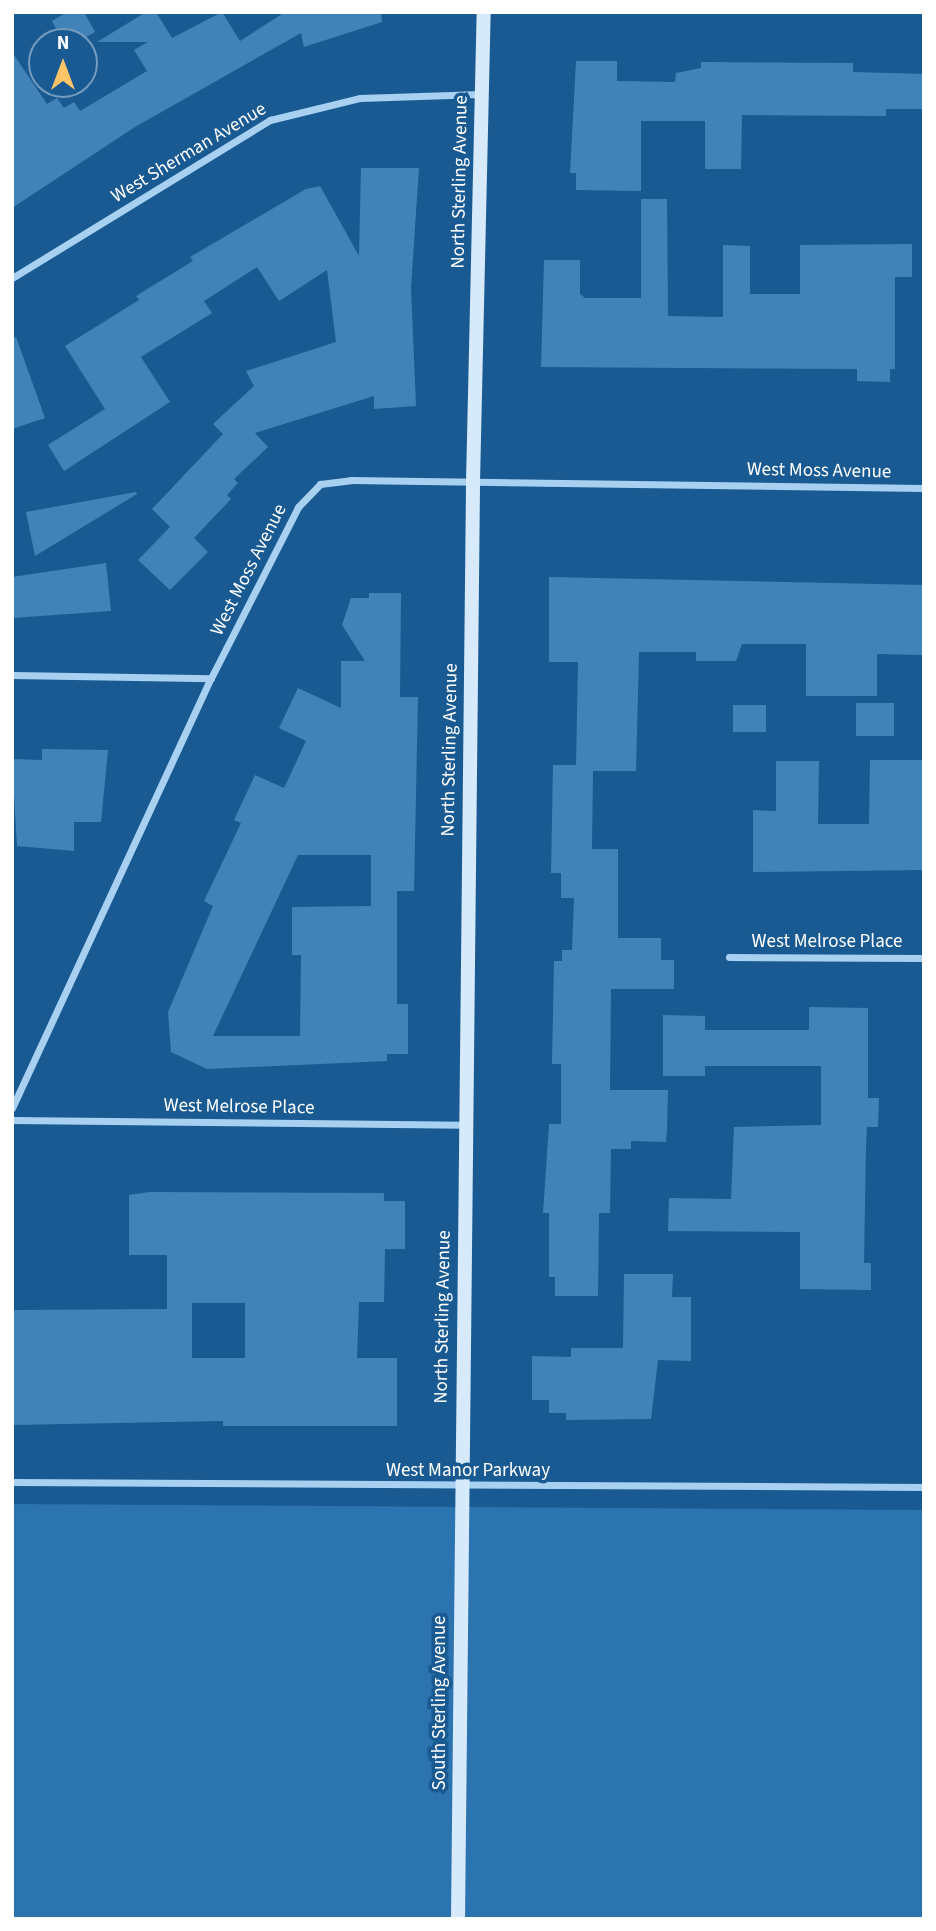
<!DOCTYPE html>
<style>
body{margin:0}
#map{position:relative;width:936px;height:1931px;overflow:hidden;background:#195a92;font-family:"Source Sans 3",sans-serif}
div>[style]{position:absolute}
.green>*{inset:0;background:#2b74b0}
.building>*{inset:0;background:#4183b9}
.street>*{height:7px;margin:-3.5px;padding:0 3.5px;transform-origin:3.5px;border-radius:3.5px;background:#a8d0f0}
.secondary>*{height:14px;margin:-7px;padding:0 7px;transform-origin:7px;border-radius:7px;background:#d6eafb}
span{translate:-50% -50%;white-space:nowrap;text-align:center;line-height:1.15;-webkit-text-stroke:7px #195a92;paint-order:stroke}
.street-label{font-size:19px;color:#fff}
.frame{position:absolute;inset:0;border:14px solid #fff;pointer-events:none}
.north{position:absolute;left:28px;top:28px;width:70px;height:70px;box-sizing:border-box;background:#195a92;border:2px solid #759cbe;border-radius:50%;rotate:0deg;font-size:19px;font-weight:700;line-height:28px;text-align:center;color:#fff}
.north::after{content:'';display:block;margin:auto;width:24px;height:32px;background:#ffc467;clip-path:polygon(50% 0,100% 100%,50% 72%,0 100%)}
</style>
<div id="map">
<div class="green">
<i style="clip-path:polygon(12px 1504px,924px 1510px,924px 1919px,12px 1919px)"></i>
</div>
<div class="building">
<i style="clip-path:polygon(67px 12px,84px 12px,95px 32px,78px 42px,63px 42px,52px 21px)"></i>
<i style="clip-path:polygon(146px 12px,156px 12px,172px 38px,222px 12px,240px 41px,285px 12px,381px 12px,382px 22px,304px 47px,301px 33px,135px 127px,12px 208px,12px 52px,47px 104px,57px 98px,64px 108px,74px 102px,80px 111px,147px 71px,134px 50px,148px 42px,97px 42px)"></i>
<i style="clip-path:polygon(576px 61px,617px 61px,617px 81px,675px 82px,676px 73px,701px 68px,701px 62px,853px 63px,853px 72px,924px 74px,924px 109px,886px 109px,886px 116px,742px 115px,741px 169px,705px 169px,705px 121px,641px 121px,641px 191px,576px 190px,576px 173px,570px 173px)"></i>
<i style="clip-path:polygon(361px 168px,419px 168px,411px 288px,416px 406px,374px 409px,374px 396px,255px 433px,268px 447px,234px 479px,238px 483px,227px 495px,231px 499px,194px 538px,208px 552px,170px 590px,138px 560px,170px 527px,152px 509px,223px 434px,213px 424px,254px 386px,246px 371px,336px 342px,327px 270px,279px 301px,257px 267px,204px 301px,212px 313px,141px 357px,170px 402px,64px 471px,48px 445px,105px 409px,65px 346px,139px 300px,136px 296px,193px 261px,190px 257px,306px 189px,320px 186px,359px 256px)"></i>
<i style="clip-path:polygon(641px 199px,667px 199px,668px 316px,723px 317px,723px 245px,750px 246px,750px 294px,800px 294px,800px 245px,912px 244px,912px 277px,895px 277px,895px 369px,890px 369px,890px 382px,857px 381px,857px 369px,541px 367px,544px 260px,580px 260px,580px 294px,585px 298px,641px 298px)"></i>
<i style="clip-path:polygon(16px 337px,45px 418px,12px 429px,12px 338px)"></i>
<i style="clip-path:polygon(136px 492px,137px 494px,35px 556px,26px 512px)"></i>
<i style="clip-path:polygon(106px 563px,111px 611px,12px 618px,12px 577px)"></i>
<i style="clip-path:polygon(549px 577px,924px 585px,924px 655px,877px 654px,877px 696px,806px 696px,806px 644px,742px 644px,736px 661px,696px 661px,696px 652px,639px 652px,636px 771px,593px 771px,592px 849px,618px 849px,618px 938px,661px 938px,661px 960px,674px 960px,674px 989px,611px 989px,610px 1090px,668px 1090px,667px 1130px,666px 1142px,631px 1141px,631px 1149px,611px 1149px,610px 1213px,599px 1213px,598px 1296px,555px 1296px,555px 1277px,549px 1277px,549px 1213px,543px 1213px,549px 1124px,561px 1124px,561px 1064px,552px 1064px,554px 961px,562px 961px,562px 950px,572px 950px,574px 898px,561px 898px,561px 873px,551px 873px,553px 765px,576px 765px,578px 662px,549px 662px)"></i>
<i style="clip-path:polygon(evenodd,369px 593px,401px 593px,400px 697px,418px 697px,414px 891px,397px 891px,397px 1004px,408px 1004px,408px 1054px,387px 1054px,387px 1061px,207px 1069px,171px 1052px,168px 1012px,213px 906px,204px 901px,241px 823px,234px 820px,255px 775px,284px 788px,306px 741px,279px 728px,298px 688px,341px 708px,341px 661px,365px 661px,342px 625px,351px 598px,369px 598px,369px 593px,298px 855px,371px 855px,371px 906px,292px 907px,292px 955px,301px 955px,300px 1036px,213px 1036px,298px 855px)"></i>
<i style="clip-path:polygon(856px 703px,894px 703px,894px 736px,856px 736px)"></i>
<i style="clip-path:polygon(733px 705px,766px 705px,766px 732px,733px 732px)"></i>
<i style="clip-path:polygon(42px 749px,108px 750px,101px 822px,74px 822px,74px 851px,17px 846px,12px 759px,42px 760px)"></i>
<i style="clip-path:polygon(870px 760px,924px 760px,924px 870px,753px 872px,753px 810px,776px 811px,776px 761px,819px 761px,818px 824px,869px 824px)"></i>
<i style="clip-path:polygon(809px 1007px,868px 1008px,868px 1098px,879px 1098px,878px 1127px,867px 1127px,866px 1145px,864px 1263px,871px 1263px,871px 1290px,800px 1289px,800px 1232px,668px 1231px,669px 1198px,731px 1199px,734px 1127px,821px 1125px,821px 1066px,705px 1066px,705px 1076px,663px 1076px,663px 1015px,705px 1016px,705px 1030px,809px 1030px)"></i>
<i style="clip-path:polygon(evenodd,149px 1192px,384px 1193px,384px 1201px,405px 1201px,405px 1249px,385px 1249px,384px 1302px,359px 1302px,357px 1358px,397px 1358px,397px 1426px,223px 1426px,223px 1421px,12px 1425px,14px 1310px,167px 1309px,167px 1255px,129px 1255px,129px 1195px,149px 1192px,192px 1303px,245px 1303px,245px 1358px,192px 1358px,192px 1303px)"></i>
<i style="clip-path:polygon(624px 1274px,673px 1274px,672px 1297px,691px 1297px,691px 1361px,658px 1360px,651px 1419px,566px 1420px,566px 1413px,549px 1413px,549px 1400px,532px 1400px,532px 1356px,571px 1357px,571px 1348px,623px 1348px)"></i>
</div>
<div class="street">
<i style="left:12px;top:278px;width:303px;rotate:-31.5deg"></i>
<i style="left:270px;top:120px;width:93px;rotate:-13.7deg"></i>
<i style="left:360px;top:98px;width:121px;rotate:-1.9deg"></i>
<i style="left:12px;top:675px;width:199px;rotate:0.9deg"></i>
<i style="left:729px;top:957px;width:195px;rotate:0.3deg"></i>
<i style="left:12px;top:1108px;width:474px;rotate:-65.2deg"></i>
<i style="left:211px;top:678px;width:192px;rotate:-63deg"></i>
<i style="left:298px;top:507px;width:32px;rotate:-46deg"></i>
<i style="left:320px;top:484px;width:31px;rotate:-7deg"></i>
<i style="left:351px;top:480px;width:573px;rotate:0.8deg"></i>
<i style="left:12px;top:1120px;width:452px;rotate:0.6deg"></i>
<i style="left:12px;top:1482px;width:912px;rotate:0.31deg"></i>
</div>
<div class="secondary">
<i style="left:458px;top:1919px;width:1437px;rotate:-89.4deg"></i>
<i style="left:473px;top:482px;width:470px;rotate:-88.7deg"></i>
</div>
<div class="street-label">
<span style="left:189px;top:153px;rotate:-31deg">West Sherman Avenue</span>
<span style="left:460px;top:182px;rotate:-89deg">North Sterling Avenue</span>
<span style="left:819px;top:471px;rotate:1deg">West Moss Avenue</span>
<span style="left:249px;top:570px;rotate:-63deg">West Moss Avenue</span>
<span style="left:450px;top:750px;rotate:-89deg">North Sterling Avenue</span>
<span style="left:827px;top:942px">West Melrose Place</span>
<span style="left:239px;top:1107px;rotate:1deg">West Melrose Place</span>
<span style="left:443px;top:1317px;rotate:-89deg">North Sterling Avenue</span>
<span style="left:468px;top:1471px">West Manor Parkway</span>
<span style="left:440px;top:1703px;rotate:-90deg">South Sterling Avenue</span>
</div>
<div class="frame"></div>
<div class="north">N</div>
</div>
